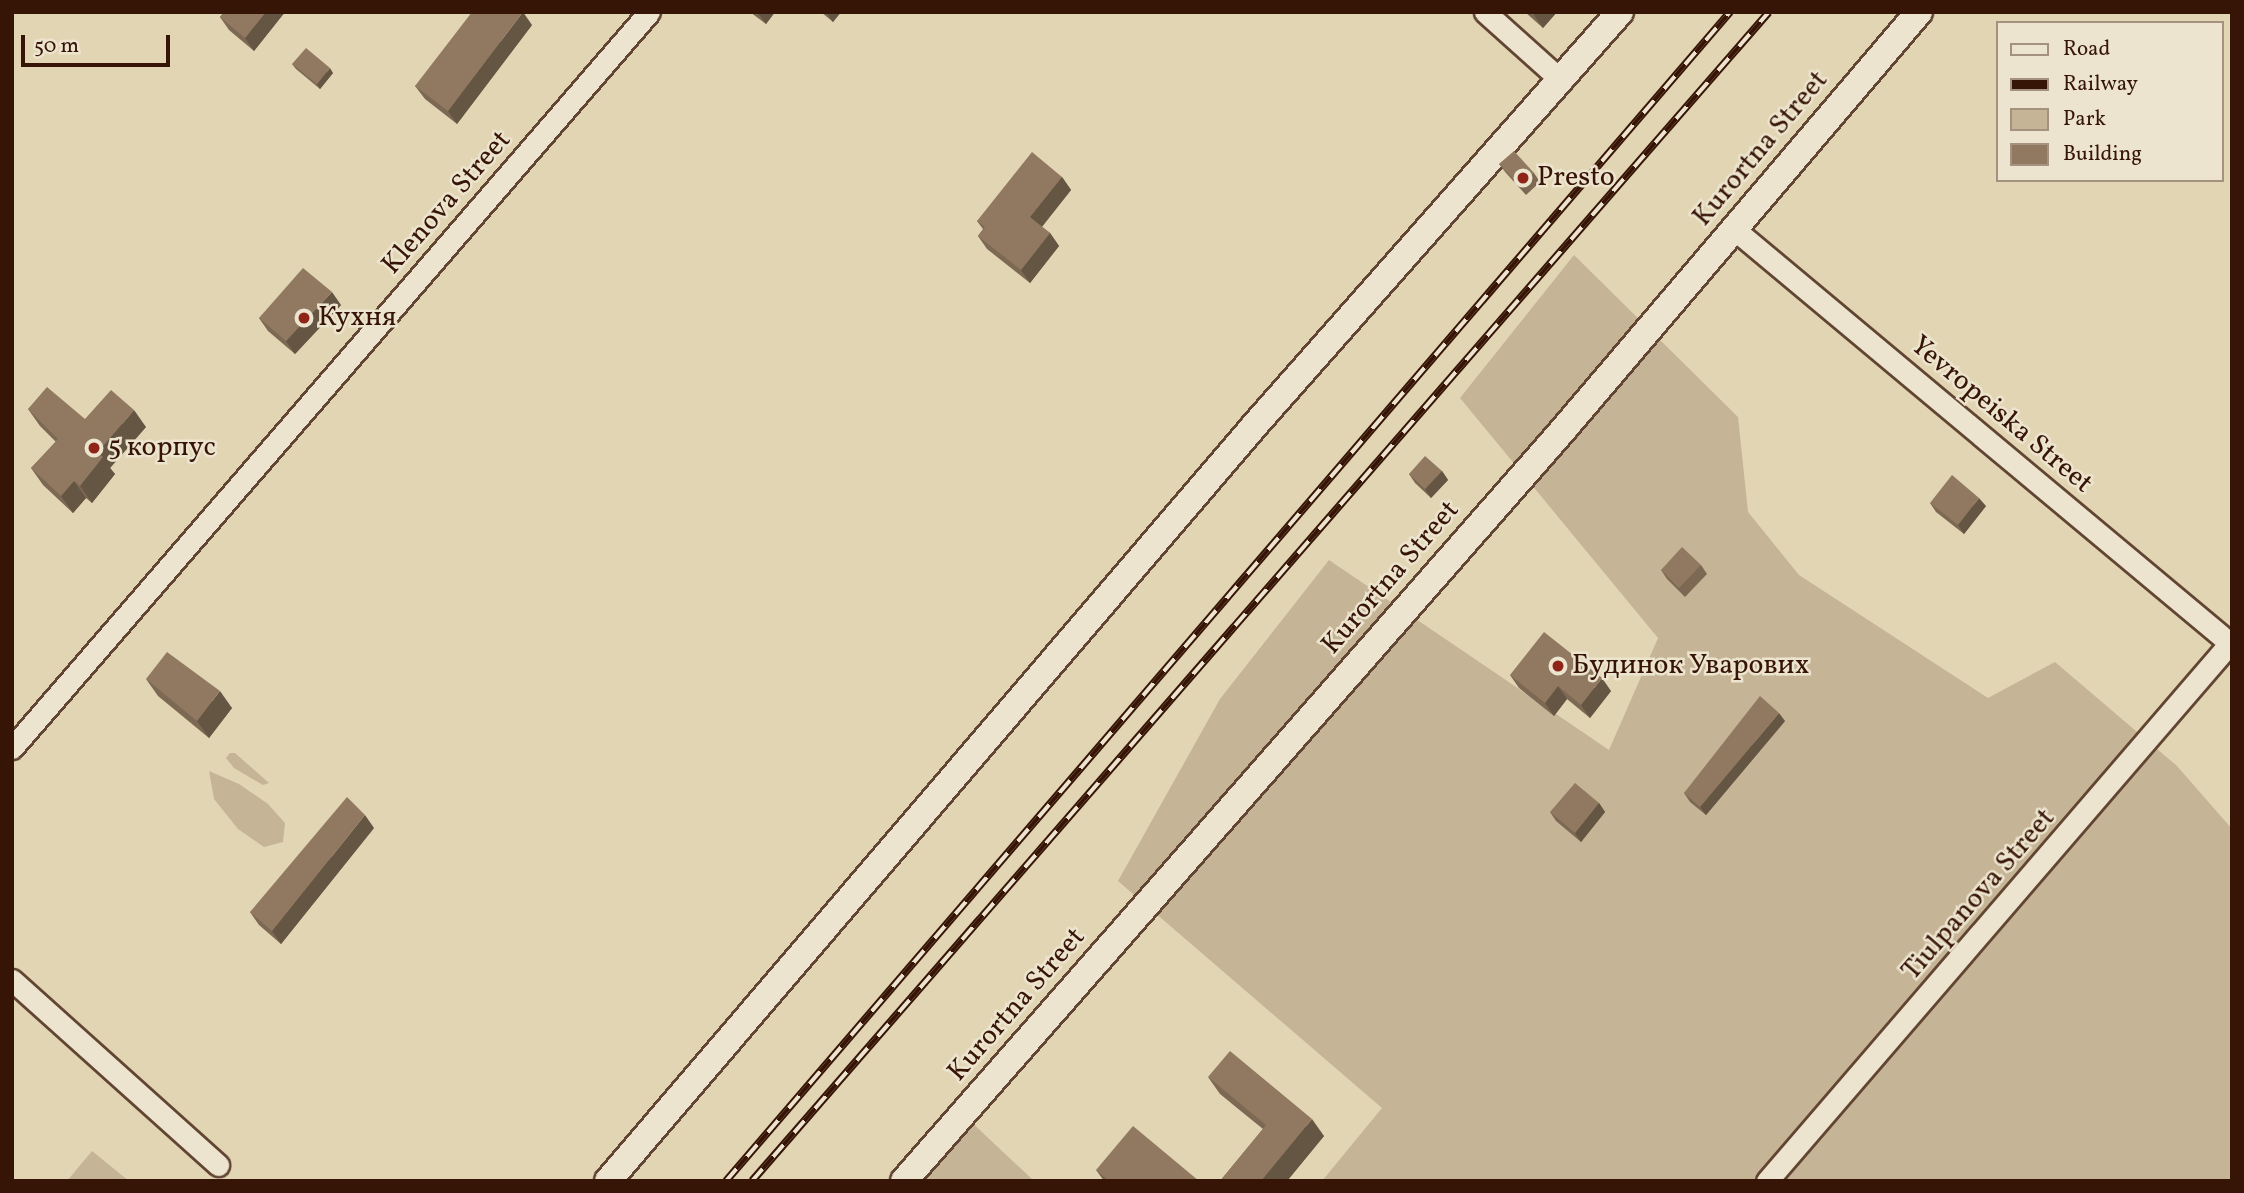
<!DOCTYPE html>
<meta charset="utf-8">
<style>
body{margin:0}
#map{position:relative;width:2244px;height:1193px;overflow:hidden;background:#e2d5b4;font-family:Vollkorn,serif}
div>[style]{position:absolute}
.green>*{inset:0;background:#c5b496}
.roads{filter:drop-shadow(2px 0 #624532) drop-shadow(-2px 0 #624532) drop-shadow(0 2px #624532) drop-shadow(0 -2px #624532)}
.minor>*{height:21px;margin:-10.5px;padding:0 10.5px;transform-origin:10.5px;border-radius:10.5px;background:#ece4ce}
.tertiary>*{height:26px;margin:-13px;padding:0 13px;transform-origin:13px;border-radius:13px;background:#ece4ce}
.rail>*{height:8px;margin-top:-4px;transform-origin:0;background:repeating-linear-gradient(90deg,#ece4ce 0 16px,#371506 0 32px);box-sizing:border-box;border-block:2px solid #371506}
.wall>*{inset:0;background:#7c6853}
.shaded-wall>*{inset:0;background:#655543}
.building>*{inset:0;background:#907960}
.dots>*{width:19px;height:19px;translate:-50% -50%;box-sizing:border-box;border:4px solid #ece4ce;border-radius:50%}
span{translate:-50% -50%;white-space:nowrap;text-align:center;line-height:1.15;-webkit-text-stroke:5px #ece4ce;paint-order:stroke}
.street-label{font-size:28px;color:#371506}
.poi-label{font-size:28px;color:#371506}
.left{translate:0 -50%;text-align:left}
.frame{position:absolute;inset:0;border:14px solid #371506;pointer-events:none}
.legend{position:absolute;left:1996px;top:21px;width:228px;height:161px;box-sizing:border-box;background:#ece4ce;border:2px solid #a4917e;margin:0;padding:9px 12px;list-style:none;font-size:21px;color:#371506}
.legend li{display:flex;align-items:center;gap:14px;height:35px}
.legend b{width:35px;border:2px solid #a4917e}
.scale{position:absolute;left:21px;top:35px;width:149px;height:32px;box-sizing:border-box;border:4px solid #371506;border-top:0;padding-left:9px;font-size:21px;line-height:24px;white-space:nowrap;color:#371506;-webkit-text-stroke:5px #ece4ce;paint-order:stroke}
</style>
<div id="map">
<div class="green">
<i style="clip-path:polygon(1574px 255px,1738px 417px,1748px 512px,1799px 575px,1988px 698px,2055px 662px,2177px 766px,2232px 829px,2232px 1181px,1322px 1181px,1382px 1108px,1118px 881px,1220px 699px,1329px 560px,1609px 750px,1658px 638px,1460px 398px)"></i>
<i style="clip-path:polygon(230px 753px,235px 753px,269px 783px,263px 785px,234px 768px,226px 758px)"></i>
<i style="clip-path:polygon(209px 771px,239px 784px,268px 804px,285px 823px,283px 842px,264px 847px,238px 829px,214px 799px)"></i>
<i style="clip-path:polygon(967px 1118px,1034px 1181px,907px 1181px)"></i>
<i style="clip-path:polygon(92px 1151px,129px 1181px,67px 1181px)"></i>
</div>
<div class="roads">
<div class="minor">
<i style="left:1485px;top:12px;width:103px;rotate:41.9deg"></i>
<i style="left:1734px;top:229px;width:649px;rotate:39.87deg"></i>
<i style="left:12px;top:748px;width:973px;rotate:-49.12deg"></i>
<i style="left:12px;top:980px;width:277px;rotate:41.9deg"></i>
<i style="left:1767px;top:1181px;width:710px;rotate:-49.28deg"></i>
</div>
<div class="tertiary">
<i style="left:608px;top:1181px;width:995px;rotate:-49.44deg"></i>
<i style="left:1255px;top:425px;width:551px;rotate:-48.53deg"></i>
<i style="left:904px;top:1181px;width:999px;rotate:-48.73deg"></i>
<i style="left:1563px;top:430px;width:549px;rotate:-49.58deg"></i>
</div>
</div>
<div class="rail">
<i style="left:726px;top:1181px;width:1541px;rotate:-49.34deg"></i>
<i style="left:752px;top:1181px;width:1549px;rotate:-48.98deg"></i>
</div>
<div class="wall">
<i style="clip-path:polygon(224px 12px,285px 12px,254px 51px,229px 30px,220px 17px)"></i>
<i style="clip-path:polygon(750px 12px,775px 12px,766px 24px)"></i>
<i style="clip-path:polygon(821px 12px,841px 12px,833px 22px)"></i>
<i style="clip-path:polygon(1525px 12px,1557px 12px,1543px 28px)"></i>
<i style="clip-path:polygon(532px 25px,457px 124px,425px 99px,415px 86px)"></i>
<i style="clip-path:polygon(292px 64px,333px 73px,320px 89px,296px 69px)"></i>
<i style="clip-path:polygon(1499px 164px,1534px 173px,1540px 182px,1526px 195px,1506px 173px)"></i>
<i style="clip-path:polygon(1062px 177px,1071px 190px,1042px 227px,1050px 233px,1059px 246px,1030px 283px,987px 249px,978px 236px,983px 229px,977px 221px)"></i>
<i style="clip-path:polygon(341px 305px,295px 354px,268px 331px,259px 318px)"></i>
<i style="clip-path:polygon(28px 409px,85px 419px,146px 427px,110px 468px,115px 474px,92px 503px,86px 498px,73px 513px,43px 485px,31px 468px,56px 442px,40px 426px)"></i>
<i style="clip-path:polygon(1442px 471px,1448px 480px,1431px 498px,1415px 483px,1409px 474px)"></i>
<i style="clip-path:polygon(1930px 503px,1986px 506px,1964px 534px,1936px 512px)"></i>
<i style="clip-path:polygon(1701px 565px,1707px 574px,1685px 597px,1667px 579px,1661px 570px)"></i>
<i style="clip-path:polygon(1510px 675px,1611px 691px,1590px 718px,1567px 699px,1554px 716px,1519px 688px)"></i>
<i style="clip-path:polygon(146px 679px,232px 708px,209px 738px,158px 696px)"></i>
<i style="clip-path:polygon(1785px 721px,1706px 815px,1690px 802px,1684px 793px)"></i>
<i style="clip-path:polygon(1599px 803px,1605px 812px,1581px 842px,1556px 821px,1550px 812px)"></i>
<i style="clip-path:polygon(374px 828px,281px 944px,259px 925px,250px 912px)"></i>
<i style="clip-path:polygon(1208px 1077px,1324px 1136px,1287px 1181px,1220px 1181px,1263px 1129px,1220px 1094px)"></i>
<i style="clip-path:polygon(1096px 1170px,1199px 1181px,1104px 1181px)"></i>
</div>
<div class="shaded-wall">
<i style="clip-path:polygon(266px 12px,285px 12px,254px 51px,245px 38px)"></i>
<i style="clip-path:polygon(523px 12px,532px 25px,457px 124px,448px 111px)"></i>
<i style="clip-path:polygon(757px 12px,775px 12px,766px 24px)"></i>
<i style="clip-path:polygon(826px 12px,841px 12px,833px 22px)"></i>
<i style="clip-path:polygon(1536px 12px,1557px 12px,1543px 28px,1534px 15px)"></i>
<i style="clip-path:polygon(330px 68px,333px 73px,320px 89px,317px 84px)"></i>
<i style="clip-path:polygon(1062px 177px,1071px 190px,1039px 230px,1030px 217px)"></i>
<i style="clip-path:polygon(1050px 233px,1059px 246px,1030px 283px,1021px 270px)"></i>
<i style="clip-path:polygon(332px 292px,341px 305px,295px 354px,286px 341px)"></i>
<i style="clip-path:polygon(134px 410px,146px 427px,110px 468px,115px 474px,92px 503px,80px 486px,97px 453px)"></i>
<i style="clip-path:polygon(1442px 471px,1448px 480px,1431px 498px,1425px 489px)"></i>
<i style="clip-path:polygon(74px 481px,86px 498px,73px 513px,61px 496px)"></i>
<i style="clip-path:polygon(1979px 498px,1986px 506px,1964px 534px,1958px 525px)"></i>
<i style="clip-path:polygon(1602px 678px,1611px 691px,1590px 718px,1581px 705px)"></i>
<i style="clip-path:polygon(1558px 686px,1567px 699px,1554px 716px,1545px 703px)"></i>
<i style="clip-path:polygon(220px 691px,232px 708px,209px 738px,197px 721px)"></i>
<i style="clip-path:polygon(1779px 713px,1785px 721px,1706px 815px,1700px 807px)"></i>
<i style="clip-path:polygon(1599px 803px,1605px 812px,1581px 842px,1575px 833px)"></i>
<i style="clip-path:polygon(365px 815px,374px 828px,281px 944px,272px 931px)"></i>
<i style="clip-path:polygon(1312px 1119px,1324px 1136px,1287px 1181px,1261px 1181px)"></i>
</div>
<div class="building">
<i style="clip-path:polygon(224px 12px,266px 12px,245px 38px,220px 17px)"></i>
<i style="clip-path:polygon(472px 12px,523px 12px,448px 111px,415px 86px)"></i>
<i style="clip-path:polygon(306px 48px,330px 68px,317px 84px,292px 64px)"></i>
<i style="clip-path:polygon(1514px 151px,1534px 173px,1520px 186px,1499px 164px)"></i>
<i style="clip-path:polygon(1032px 152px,1062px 177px,1030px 217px,1050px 233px,1021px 270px,978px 236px,985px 227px,977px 221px)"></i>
<i style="clip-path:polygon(303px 268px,332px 292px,286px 341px,259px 318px)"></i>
<i style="clip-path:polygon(47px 387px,85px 419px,111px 390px,134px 410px,97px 453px,103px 457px,80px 486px,74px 481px,61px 496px,31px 468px,58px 439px,28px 409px)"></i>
<i style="clip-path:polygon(1425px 456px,1442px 471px,1425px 489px,1409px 474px)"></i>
<i style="clip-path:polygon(1952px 475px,1979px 498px,1958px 525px,1930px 503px)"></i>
<i style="clip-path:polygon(1682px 547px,1701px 565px,1679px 588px,1661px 570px)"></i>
<i style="clip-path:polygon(1544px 632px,1602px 678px,1581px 705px,1558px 686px,1545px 703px,1510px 675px)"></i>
<i style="clip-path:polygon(167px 652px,220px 691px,197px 721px,146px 679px)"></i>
<i style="clip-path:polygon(1760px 696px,1779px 713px,1700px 807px,1684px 793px)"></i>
<i style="clip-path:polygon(1575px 783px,1599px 803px,1575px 833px,1550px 812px)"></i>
<i style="clip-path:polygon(347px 797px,365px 815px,272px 931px,250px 912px)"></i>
<i style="clip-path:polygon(1230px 1051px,1312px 1119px,1261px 1181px,1220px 1181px,1266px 1125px,1208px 1077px)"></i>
<i style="clip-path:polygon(1133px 1126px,1199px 1181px,1109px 1181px,1096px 1170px)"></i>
</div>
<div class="dots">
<i style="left:1523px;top:178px;background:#8f2418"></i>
<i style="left:304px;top:318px;background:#8f2418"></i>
<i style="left:94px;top:448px;background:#8f2418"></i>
<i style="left:1558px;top:666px;background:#8f2418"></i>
</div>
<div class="street-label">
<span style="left:1761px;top:149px;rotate:-50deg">Kurortna Street</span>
<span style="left:447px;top:203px;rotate:-49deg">Klenova Street</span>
<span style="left:2001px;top:415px;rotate:40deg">Yevropeiska Street</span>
<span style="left:1391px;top:578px;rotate:-49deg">Kurortna Street</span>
<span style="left:1979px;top:895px;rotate:-49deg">Tiulpanova Street</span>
<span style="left:1017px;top:1005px;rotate:-49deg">Kurortna Street</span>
</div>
<div class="poi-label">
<span class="left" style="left:1537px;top:178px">Presto</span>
<span class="left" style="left:318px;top:318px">Кухня</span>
<span class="left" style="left:108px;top:448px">5 корпус</span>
<span class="left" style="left:1572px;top:666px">Будинок Уварових</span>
</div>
<div class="frame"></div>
<ul class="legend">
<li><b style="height:9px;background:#ece4ce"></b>Road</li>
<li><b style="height:9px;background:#371506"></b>Railway</li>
<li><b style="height:19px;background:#c5b496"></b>Park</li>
<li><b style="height:19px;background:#907960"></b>Building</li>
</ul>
<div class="scale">50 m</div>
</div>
